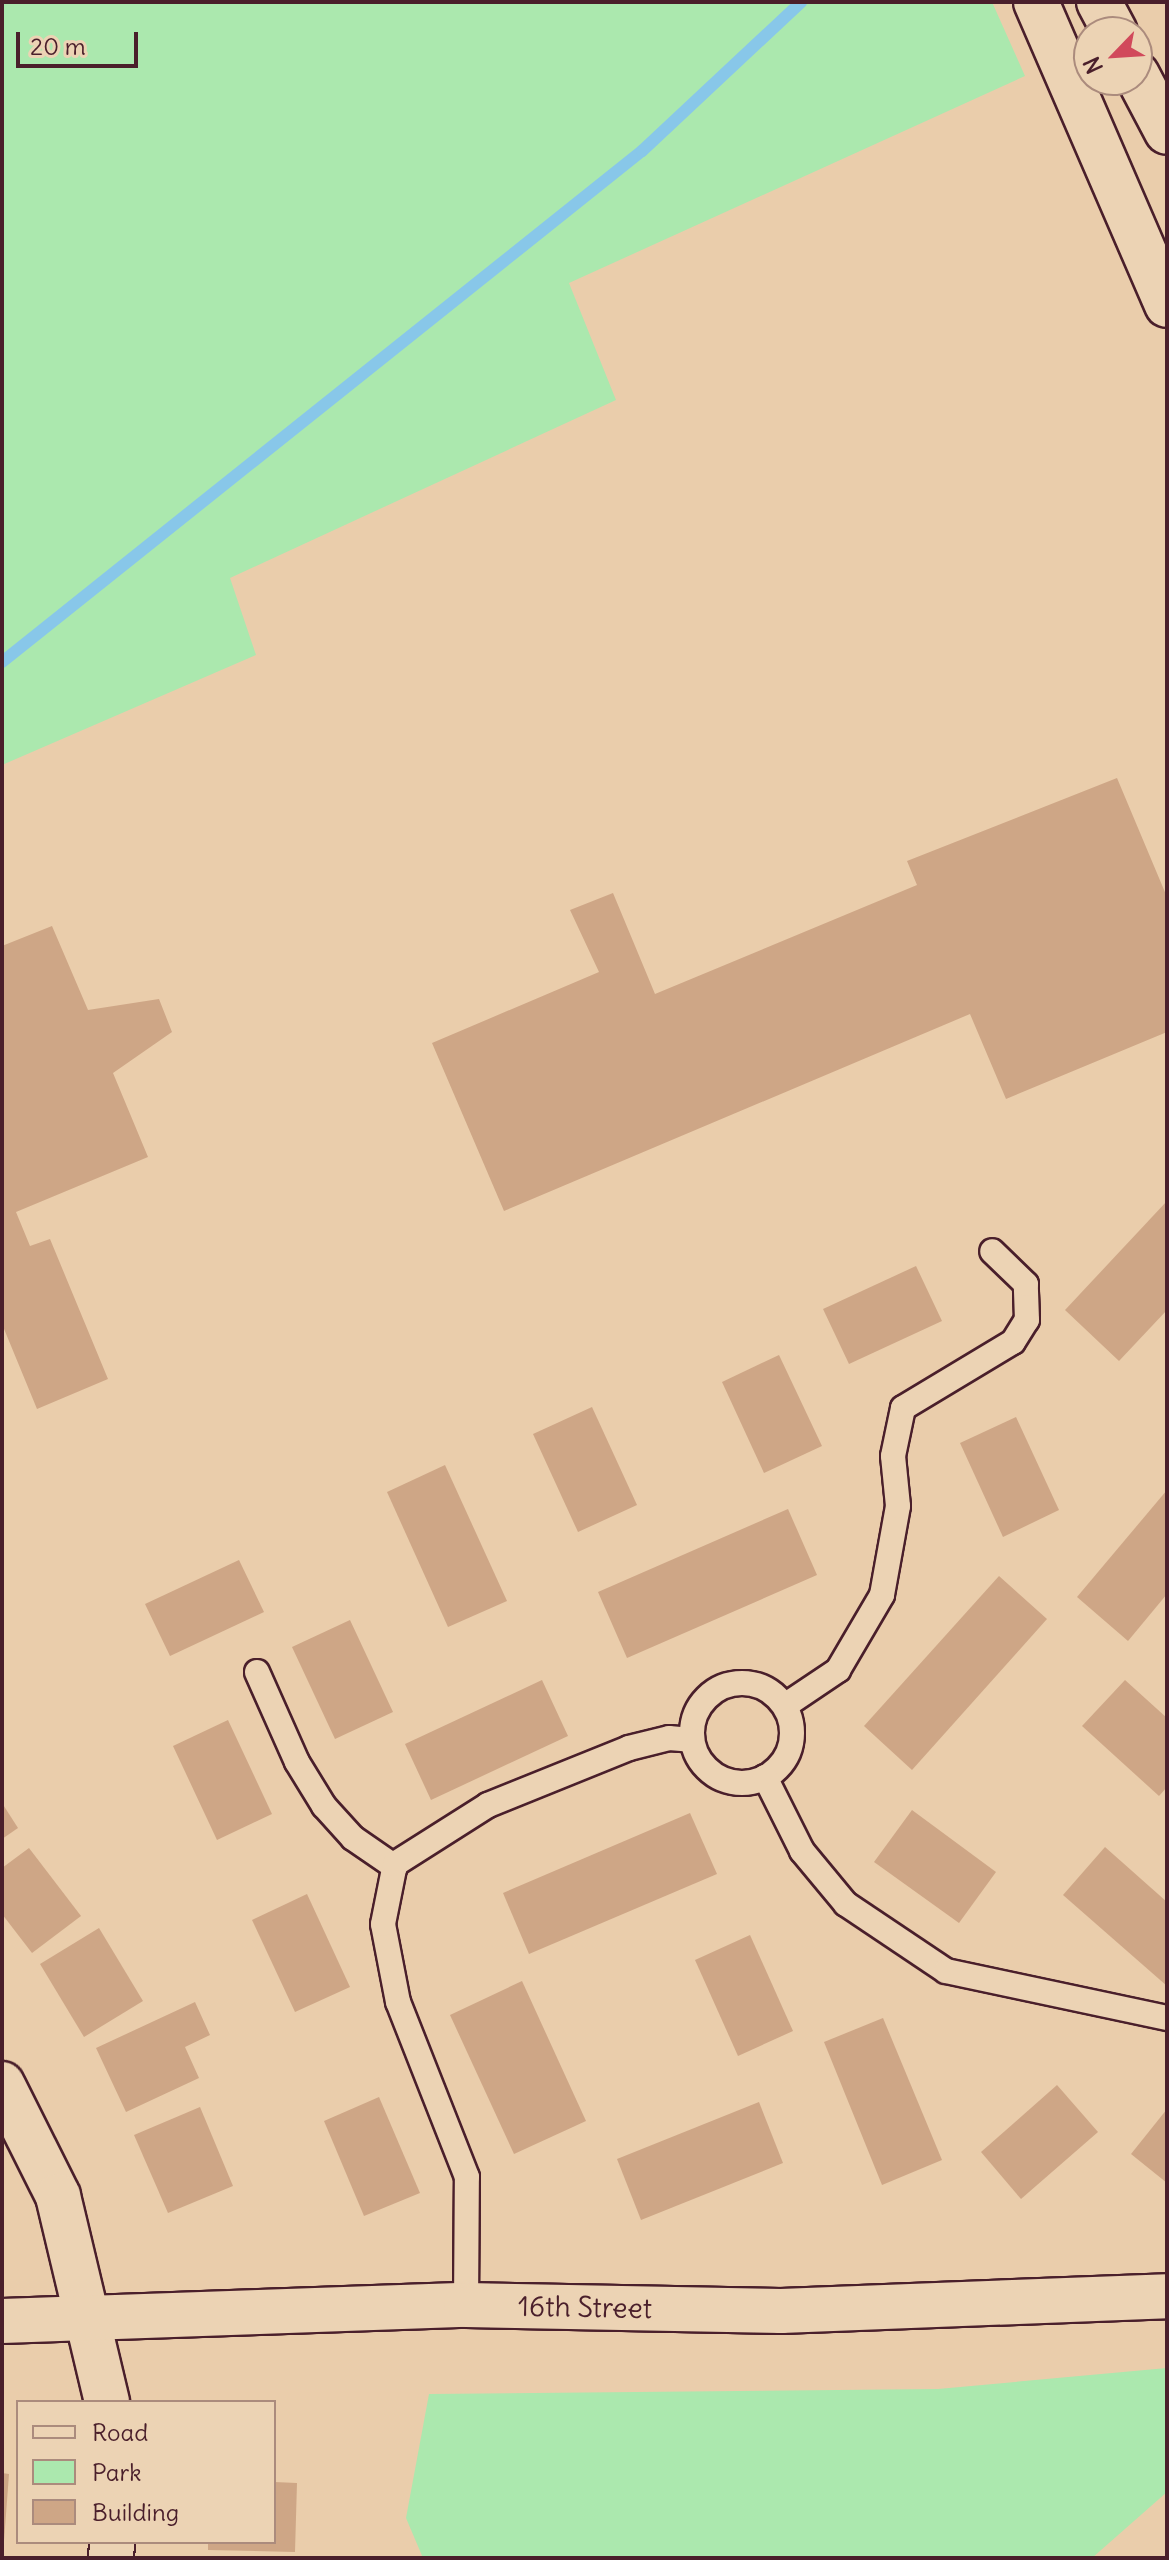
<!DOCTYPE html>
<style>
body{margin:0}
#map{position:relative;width:1169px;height:2560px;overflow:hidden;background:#eacdab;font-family:Delius,sans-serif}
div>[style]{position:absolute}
.green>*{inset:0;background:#abe8ae}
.stream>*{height:12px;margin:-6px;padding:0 6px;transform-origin:6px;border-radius:6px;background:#88c7e9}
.building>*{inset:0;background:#cea686}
.roads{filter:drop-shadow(2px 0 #4a1f2b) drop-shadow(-2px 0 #4a1f2b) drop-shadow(0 2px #4a1f2b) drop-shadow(0 -2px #4a1f2b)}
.lane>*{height:24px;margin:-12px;padding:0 12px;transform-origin:12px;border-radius:12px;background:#ecd3b4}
.lane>.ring{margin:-12px;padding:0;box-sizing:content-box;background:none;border:24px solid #ecd3b4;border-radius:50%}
.street>*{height:44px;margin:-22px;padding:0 22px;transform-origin:22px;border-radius:22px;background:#ecd3b4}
.secondary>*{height:44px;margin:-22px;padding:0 22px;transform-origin:22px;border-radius:22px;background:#ecd3b4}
span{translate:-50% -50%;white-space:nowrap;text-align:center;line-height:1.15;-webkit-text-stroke:6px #ecd3b4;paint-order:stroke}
.street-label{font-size:28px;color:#4a1f2b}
.frame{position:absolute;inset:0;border:4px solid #4a1f2b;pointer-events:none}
.legend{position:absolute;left:16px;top:2400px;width:260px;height:144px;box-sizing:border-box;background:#ecd3b4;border:2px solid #ab8b7d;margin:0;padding:10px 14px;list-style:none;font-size:24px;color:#4a1f2b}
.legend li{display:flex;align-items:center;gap:16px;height:40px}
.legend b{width:40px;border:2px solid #ab8b7d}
.north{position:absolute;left:1073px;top:16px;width:80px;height:80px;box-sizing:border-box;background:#ecd3b4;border:2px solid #ab8b7d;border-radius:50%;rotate:245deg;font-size:22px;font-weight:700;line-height:32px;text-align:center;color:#4a1f2b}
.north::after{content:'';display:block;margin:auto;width:28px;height:36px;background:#d1495b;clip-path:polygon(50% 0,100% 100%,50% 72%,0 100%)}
.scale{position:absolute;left:16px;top:32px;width:122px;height:36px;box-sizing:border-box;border:4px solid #4a1f2b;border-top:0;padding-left:10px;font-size:24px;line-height:28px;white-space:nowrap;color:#4a1f2b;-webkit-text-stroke:6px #ecd3b4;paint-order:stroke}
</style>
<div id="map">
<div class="green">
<i style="clip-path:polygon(2px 2px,992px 2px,1025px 76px,569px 283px,616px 400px,230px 578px,256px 655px,2px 765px)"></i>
<i style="clip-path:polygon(1167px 2368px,1167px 2492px,1092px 2558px,423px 2558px,406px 2518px,429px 2394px,938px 2389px)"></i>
</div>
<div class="stream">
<i style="left:2px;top:662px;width:819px;rotate:-38.61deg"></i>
<i style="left:642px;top:151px;width:218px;rotate:-43.1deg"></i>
</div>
<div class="building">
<i style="clip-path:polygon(1117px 778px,1167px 897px,1167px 1032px,1006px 1099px,970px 1014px,504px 1211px,432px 1043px,599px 972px,570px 910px,613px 893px,655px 994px,917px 885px,907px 861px)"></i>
<i style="clip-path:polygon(52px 926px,88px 1010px,159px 999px,172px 1032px,113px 1073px,148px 1157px,16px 1212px,30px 1246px,50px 1239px,108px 1379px,37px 1409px,2px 1324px,2px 946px)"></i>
<i style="clip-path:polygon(1167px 1201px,1167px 1310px,1119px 1361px,1065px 1310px)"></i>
<i style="clip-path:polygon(916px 1266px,942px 1321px,849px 1364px,823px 1309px)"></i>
<i style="clip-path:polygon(779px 1355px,822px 1446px,764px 1473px,722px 1382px)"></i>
<i style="clip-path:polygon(592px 1407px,637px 1505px,578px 1532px,533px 1434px)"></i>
<i style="clip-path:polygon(1016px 1417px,1059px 1510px,1003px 1537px,960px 1443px)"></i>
<i style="clip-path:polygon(445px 1465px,507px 1601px,448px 1627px,387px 1492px)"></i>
<i style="clip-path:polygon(1167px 1490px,1167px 1594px,1128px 1641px,1077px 1597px)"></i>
<i style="clip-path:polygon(788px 1509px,817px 1575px,627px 1658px,598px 1592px)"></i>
<i style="clip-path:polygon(239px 1560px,264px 1612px,170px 1656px,145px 1604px)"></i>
<i style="clip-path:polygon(999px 1576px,1047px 1619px,912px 1770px,864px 1726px)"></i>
<i style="clip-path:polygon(350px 1620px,393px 1712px,335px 1739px,292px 1647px)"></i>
<i style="clip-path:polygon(542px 1680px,568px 1736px,431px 1800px,405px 1744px)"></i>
<i style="clip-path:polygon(1125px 1680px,1167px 1718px,1167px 1787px,1159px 1796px,1082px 1726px)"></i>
<i style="clip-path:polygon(228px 1720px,272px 1814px,217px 1840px,173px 1746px)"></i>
<i style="clip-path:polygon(2px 1803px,18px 1828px,2px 1839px)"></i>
<i style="clip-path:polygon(912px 1810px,996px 1872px,959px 1923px,874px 1862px)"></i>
<i style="clip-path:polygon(690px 1813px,717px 1874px,529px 1954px,503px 1893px)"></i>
<i style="clip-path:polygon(1105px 1847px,1167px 1902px,1167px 1986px,1063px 1895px)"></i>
<i style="clip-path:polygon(29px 1848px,81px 1916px,32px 1953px,2px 1914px,2px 1868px)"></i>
<i style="clip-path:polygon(307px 1894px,350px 1987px,295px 2012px,252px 1920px)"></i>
<i style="clip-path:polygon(99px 1928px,143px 2001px,84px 2037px,40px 1964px)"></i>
<i style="clip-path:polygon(750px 1935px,793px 2031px,738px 2056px,695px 1960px)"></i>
<i style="clip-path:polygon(522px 1981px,586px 2121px,514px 2154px,450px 2015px)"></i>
<i style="clip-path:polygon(195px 2002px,210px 2035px,185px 2047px,199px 2078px,126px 2112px,96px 2048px)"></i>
<i style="clip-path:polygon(883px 2018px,942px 2160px,882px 2185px,824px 2042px)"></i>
<i style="clip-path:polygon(1057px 2085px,1098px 2132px,1021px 2199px,981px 2152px)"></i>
<i style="clip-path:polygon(379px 2097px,420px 2193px,364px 2216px,324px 2121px)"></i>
<i style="clip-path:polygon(759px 2102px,783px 2163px,641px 2220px,617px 2159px)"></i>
<i style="clip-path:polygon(200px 2107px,233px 2186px,168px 2213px,134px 2135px)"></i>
<i style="clip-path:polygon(1167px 2109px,1167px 2183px,1131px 2154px)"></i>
<i style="clip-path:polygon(2px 2473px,9px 2474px,4px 2541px,2px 2541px)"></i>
<i style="clip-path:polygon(274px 2482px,297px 2483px,295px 2552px,208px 2550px,208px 2542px,274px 2542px)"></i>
</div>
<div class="roads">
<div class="lane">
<i style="left:257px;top:1672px;width:98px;rotate:66deg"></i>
<i style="left:297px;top:1762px;width:52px;rotate:58.5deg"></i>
<i style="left:324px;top:1806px;width:43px;rotate:47.8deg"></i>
<i style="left:353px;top:1838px;width:51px;rotate:34.6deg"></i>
<i class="ring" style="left:692px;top:1683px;width:76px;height:76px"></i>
<i style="left:786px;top:1705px;width:63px;rotate:-33.9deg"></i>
<i style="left:838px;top:1670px;width:87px;rotate:-59.6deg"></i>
<i style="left:882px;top:1595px;width:90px;rotate:-79.8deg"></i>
<i style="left:898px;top:1506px;width:50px;rotate:-95.7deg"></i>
<i style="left:893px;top:1456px;width:49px;rotate:-78.2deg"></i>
<i style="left:903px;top:1408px;width:128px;rotate:-31deg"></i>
<i style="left:1013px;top:1342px;width:26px;rotate:-58deg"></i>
<i style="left:1027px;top:1320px;width:36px;rotate:-92deg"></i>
<i style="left:1026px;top:1284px;width:47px;rotate:-135.9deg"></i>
<i style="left:765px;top:1777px;width:83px;rotate:63.4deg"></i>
<i style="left:802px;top:1851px;width:69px;rotate:50.3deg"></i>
<i style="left:846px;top:1904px;width:120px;rotate:33.8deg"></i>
<i style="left:946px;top:1971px;width:226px;rotate:12deg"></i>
<i style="left:466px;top:2305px;width:128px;rotate:-89.6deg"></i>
<i style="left:467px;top:2177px;width:188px;rotate:-111.5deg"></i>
<i style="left:398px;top:2002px;width:79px;rotate:-100.9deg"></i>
<i style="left:383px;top:1924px;width:61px;rotate:-78.7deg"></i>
<i style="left:395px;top:1864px;width:110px;rotate:-32.4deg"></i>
<i style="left:488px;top:1805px;width:152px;rotate:-22deg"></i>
<i style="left:629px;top:1748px;width:41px;rotate:-14deg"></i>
<i style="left:669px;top:1738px;width:22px;rotate:5deg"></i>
</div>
<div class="street">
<i style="left:2px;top:2084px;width:125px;rotate:63.4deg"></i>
<i style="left:58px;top:2196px;width:212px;rotate:76.6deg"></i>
<i style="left:111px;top:2558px;width:16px;rotate:-86deg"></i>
</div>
<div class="secondary">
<i style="left:1036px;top:2px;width:330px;rotate:66.6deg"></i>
<i style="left:1099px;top:2px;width:34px;rotate:62deg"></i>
<i style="left:1137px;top:75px;width:64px;rotate:62.2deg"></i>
<i style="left:2px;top:2321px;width:464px;rotate:-2deg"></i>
<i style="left:466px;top:2305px;width:315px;rotate:1.1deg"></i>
<i style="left:781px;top:2311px;width:386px;rotate:-2.2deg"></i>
</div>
</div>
<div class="street-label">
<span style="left:585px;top:2307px;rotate:1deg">16th Street</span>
</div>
<div class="frame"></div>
<ul class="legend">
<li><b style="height:10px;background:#ecd3b4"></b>Road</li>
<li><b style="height:22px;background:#abe8ae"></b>Park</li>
<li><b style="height:22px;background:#cea686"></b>Building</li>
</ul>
<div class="north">N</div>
<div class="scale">20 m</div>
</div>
